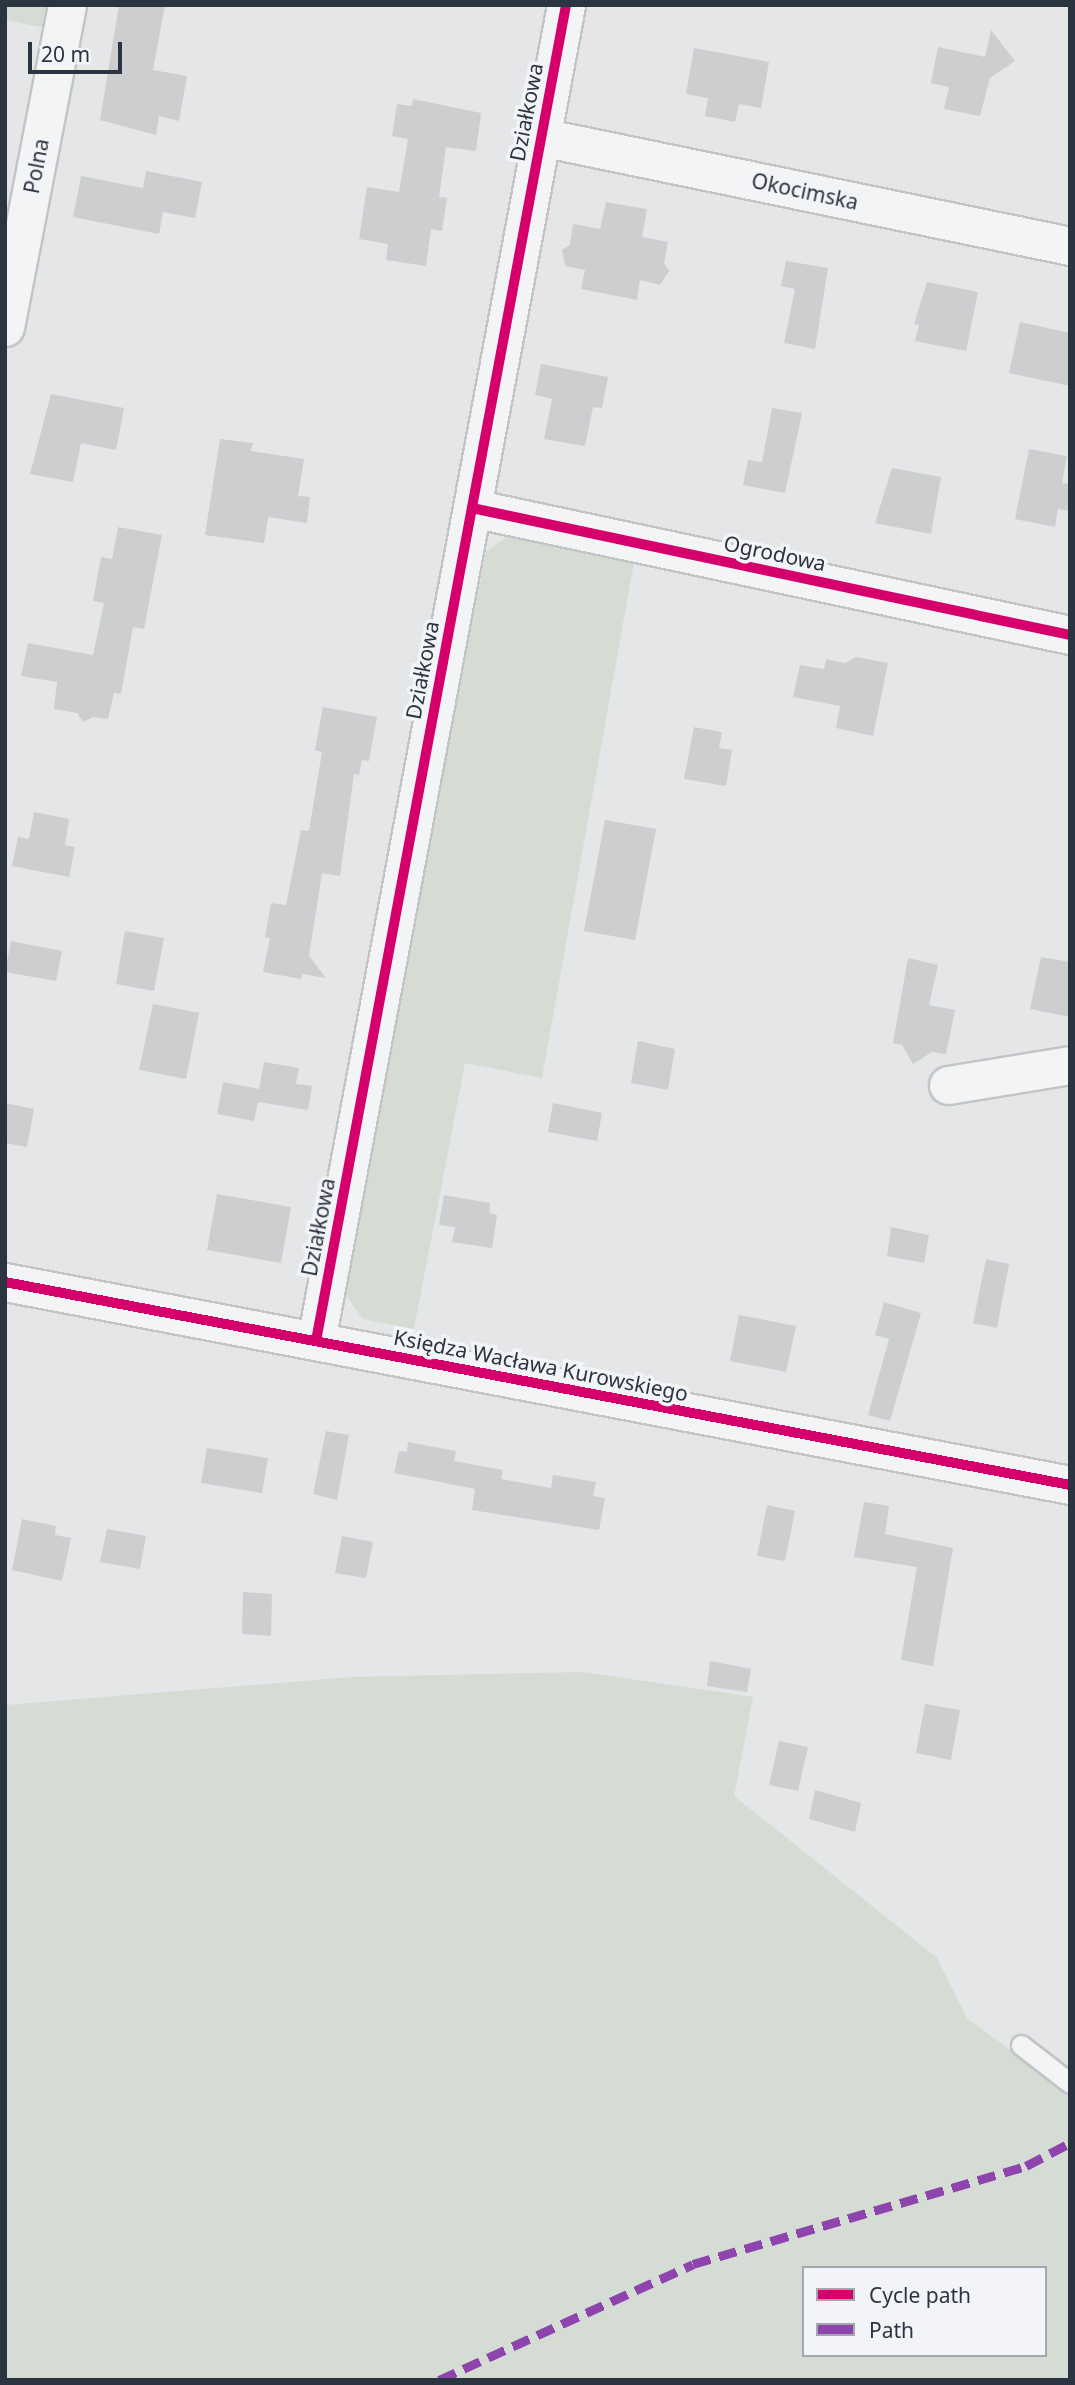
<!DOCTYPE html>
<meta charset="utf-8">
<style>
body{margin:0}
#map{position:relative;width:1075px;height:2385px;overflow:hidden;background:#e4e6e8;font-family:"Noto Sans",sans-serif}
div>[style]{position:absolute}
.green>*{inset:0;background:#d5dcd4}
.building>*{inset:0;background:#ccced0}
.roads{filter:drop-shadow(2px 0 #c2c4c6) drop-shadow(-2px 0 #c2c4c6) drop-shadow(0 2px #c2c4c6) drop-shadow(0 -2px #c2c4c6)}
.lane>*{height:19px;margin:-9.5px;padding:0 9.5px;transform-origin:9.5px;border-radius:9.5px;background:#f3f4f5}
.street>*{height:37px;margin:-18.5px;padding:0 18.5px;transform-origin:18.5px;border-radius:18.5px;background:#f3f4f5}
.quiet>*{height:9px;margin-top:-4.5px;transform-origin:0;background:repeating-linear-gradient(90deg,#8e44ad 0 18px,transparent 0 27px)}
.cycleway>*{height:10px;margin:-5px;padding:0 5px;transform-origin:5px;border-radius:5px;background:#d6006c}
span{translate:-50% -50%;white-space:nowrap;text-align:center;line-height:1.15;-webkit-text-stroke:7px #f2f4f7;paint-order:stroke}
.street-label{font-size:21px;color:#2b3541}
.frame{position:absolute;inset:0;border:7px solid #2b3541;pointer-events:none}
.legend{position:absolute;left:802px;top:2266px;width:245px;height:91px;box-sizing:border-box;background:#f2f4f7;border:2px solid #a2a8ae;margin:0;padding:9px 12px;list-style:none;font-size:21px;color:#2b3541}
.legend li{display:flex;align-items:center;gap:14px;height:35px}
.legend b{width:35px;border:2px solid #a2a8ae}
.scale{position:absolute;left:28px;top:42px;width:94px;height:32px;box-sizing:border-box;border:4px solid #2b3541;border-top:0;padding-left:9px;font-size:21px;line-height:24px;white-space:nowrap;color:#2b3541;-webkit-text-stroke:5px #f2f4f7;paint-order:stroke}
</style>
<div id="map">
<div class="green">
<i style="clip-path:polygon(5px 5px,50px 5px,46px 28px,5px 20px)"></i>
<i style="clip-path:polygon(509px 535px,634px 562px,542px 1078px,465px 1063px,414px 1329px,363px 1319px,342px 1290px,486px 552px)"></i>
<i style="clip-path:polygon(evenodd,583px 1672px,753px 1697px,734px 1796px,937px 1958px,967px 2018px,1070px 2094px,1070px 2380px,5px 2380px,5px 1705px,352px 1677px,583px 1672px,804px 2268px,1045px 2268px,1045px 2355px,804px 2355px,804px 2268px)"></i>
</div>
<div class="building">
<i style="clip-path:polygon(119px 5px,165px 5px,153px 70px,187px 76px,179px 121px,159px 116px,156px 135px,100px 120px)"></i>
<i style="clip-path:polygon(991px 30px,1015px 61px,990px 78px,980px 116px,944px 109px,949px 87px,931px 83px,938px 47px,985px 57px)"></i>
<i style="clip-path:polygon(694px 48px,769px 62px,761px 108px,739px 104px,735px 122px,705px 116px,708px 98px,686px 94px)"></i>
<i style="clip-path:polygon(413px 99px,481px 113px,476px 151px,446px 147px,439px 197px,447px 198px,442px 231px,431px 229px,426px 266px,386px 260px,388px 244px,359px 239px,367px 187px,399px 192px,408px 139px,392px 136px,397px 104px,412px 106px)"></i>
<i style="clip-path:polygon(146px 171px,202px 182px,195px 218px,163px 212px,159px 234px,73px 217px,81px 176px,143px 188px)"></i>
<i style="clip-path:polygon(606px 202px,647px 209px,642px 237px,668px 242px,664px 263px,669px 271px,660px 285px,640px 280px,637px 300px,581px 289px,585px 270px,565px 266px,562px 250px,570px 245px,573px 224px,600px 229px)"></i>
<i style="clip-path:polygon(786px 261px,828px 268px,815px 349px,784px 343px,795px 289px,781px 286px)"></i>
<i style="clip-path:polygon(927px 282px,978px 292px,966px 351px,915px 341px,919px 325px,914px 324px)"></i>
<i style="clip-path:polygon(1020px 322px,1070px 333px,1070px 386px,1009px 373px)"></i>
<i style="clip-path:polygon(541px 364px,608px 377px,602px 408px,593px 407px,585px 446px,544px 439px,552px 399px,535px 395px)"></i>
<i style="clip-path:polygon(51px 394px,124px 408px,116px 450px,81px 443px,73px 482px,30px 474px)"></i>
<i style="clip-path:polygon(772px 408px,802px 413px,785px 493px,743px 485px,748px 460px,762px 462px)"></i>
<i style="clip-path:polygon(220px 439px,253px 443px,251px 451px,304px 459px,298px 496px,310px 497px,307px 523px,268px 517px,264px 543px,205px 535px)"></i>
<i style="clip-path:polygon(1029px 449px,1067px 456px,1062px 483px,1070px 484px,1070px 511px,1058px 509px,1055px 527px,1015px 519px)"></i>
<i style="clip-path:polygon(892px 468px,941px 477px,931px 534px,875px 523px)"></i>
<i style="clip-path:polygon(118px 527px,162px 535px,144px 629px,133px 627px,121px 694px,114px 693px,108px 719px,93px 717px,83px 722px,77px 713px,54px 709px,57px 682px,21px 676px,28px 643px,93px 655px,104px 603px,93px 601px,101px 557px,112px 559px)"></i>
<i style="clip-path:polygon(856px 657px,888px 663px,873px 736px,836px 728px,840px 706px,793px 697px,800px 665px,824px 669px,826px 659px,845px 663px)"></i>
<i style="clip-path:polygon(323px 707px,377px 717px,369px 761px,362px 760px,359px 775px,354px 774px,340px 876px,322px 873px,309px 956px,326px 978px,302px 974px,301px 979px,263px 972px,270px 938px,265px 937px,271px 903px,286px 905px,301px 830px,309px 831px,322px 752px,315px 750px)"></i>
<i style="clip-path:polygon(694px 727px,722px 732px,719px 748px,732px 750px,726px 786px,684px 779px)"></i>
<i style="clip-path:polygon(34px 812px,69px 819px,65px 845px,75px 847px,69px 877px,12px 866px,18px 837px,29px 839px)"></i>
<i style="clip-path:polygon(605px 820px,656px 829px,635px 940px,584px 931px)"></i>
<i style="clip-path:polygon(125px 931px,164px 938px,154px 991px,116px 984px)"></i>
<i style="clip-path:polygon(11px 941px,62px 951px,56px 981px,5px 972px)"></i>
<i style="clip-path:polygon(1041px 957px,1070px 962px,1070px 1017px,1030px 1009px)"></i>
<i style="clip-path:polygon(908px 958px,938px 965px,929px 1005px,955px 1010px,946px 1054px,932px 1052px,913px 1064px,902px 1045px,893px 1043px)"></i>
<i style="clip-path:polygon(153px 1004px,199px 1013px,186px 1079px,139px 1070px)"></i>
<i style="clip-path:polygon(638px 1041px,675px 1049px,668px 1090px,631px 1083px)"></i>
<i style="clip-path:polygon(264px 1062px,299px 1068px,296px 1084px,312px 1086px,308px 1110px,258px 1102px,254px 1121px,217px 1114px,223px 1082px,259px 1089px)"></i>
<i style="clip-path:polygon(5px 1103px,34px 1109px,27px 1147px,5px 1143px)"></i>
<i style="clip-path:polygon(553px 1103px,602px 1113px,597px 1141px,548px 1132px)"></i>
<i style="clip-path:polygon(217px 1194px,291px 1207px,281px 1263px,207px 1250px)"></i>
<i style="clip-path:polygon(444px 1195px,490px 1203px,489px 1213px,497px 1215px,492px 1248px,452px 1242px,455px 1227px,439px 1225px)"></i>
<i style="clip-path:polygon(891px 1227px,929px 1235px,924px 1263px,887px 1256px)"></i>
<i style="clip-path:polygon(986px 1259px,1009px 1264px,997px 1328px,973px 1323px)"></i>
<i style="clip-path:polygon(884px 1302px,921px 1313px,890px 1421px,868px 1415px,889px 1339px,875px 1335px)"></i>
<i style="clip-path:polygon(739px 1315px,796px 1326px,786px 1372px,730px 1361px)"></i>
<i style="clip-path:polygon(326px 1431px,349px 1435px,337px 1500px,313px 1494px)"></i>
<i style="clip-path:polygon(408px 1442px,456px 1451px,454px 1461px,503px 1470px,501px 1479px,551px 1488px,553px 1475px,596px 1482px,593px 1496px,605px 1498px,599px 1530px,472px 1510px,475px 1489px,394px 1473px,399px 1451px,407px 1452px)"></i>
<i style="clip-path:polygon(207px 1448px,268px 1458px,262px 1493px,201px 1483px)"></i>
<i style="clip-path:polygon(864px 1502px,889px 1506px,885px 1534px,953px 1548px,933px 1666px,901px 1660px,917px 1567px,854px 1557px)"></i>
<i style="clip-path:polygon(767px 1505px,795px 1511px,785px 1561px,757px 1556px)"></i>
<i style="clip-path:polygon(22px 1519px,56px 1526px,55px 1535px,71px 1538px,62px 1581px,12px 1570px)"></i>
<i style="clip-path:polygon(107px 1529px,146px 1536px,140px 1569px,100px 1562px)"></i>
<i style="clip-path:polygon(342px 1536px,373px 1542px,366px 1578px,335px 1573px)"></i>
<i style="clip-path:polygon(243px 1592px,272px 1594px,271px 1636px,242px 1634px)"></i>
<i style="clip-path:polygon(710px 1661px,751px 1669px,747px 1692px,707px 1686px)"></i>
<i style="clip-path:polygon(925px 1704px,960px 1710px,951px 1760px,916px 1753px)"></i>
<i style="clip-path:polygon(779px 1741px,808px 1747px,798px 1791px,769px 1785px)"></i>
<i style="clip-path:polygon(815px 1790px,861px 1803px,855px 1832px,809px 1819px)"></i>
</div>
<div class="roads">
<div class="lane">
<i style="left:1021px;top:2045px;width:62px;rotate:37.8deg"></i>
</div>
<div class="street">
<i style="left:541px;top:137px;width:540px;rotate:11.64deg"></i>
<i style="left:5px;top:327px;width:328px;rotate:-79.1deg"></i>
<i style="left:472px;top:508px;width:611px;rotate:11.99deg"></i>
<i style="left:948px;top:1085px;width:124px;rotate:-9.3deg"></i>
<i style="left:5px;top:1282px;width:1084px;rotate:10.79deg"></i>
<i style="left:316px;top:1341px;width:1359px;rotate:-79.4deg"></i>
</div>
</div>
<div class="quiet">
<i style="left:439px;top:2380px;width:279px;rotate:-24.5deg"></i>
<i style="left:693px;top:2264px;width:347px;rotate:-16.4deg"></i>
<i style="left:1026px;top:2166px;width:50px;rotate:-27.6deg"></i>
</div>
<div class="cycleway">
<i style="left:472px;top:508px;width:611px;rotate:11.99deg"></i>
<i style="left:5px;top:1282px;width:1084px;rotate:10.79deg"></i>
<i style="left:316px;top:1341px;width:1359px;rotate:-79.4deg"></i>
</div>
<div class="street-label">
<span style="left:526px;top:112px;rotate:-79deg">Działkowa</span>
<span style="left:36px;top:166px;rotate:-79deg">Polna</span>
<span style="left:805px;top:191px;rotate:12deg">Okocimska</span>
<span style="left:775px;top:553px;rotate:12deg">Ogrodowa</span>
<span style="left:422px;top:670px;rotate:-79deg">Działkowa</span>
<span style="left:318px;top:1227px;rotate:-79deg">Działkowa</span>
<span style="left:541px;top:1365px;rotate:11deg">Księdza Wacława Kurowskiego</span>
</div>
<div class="frame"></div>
<ul class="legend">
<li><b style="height:9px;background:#d6006c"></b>Cycle path</li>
<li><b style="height:9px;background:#8e44ad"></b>Path</li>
</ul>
<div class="scale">20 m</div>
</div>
